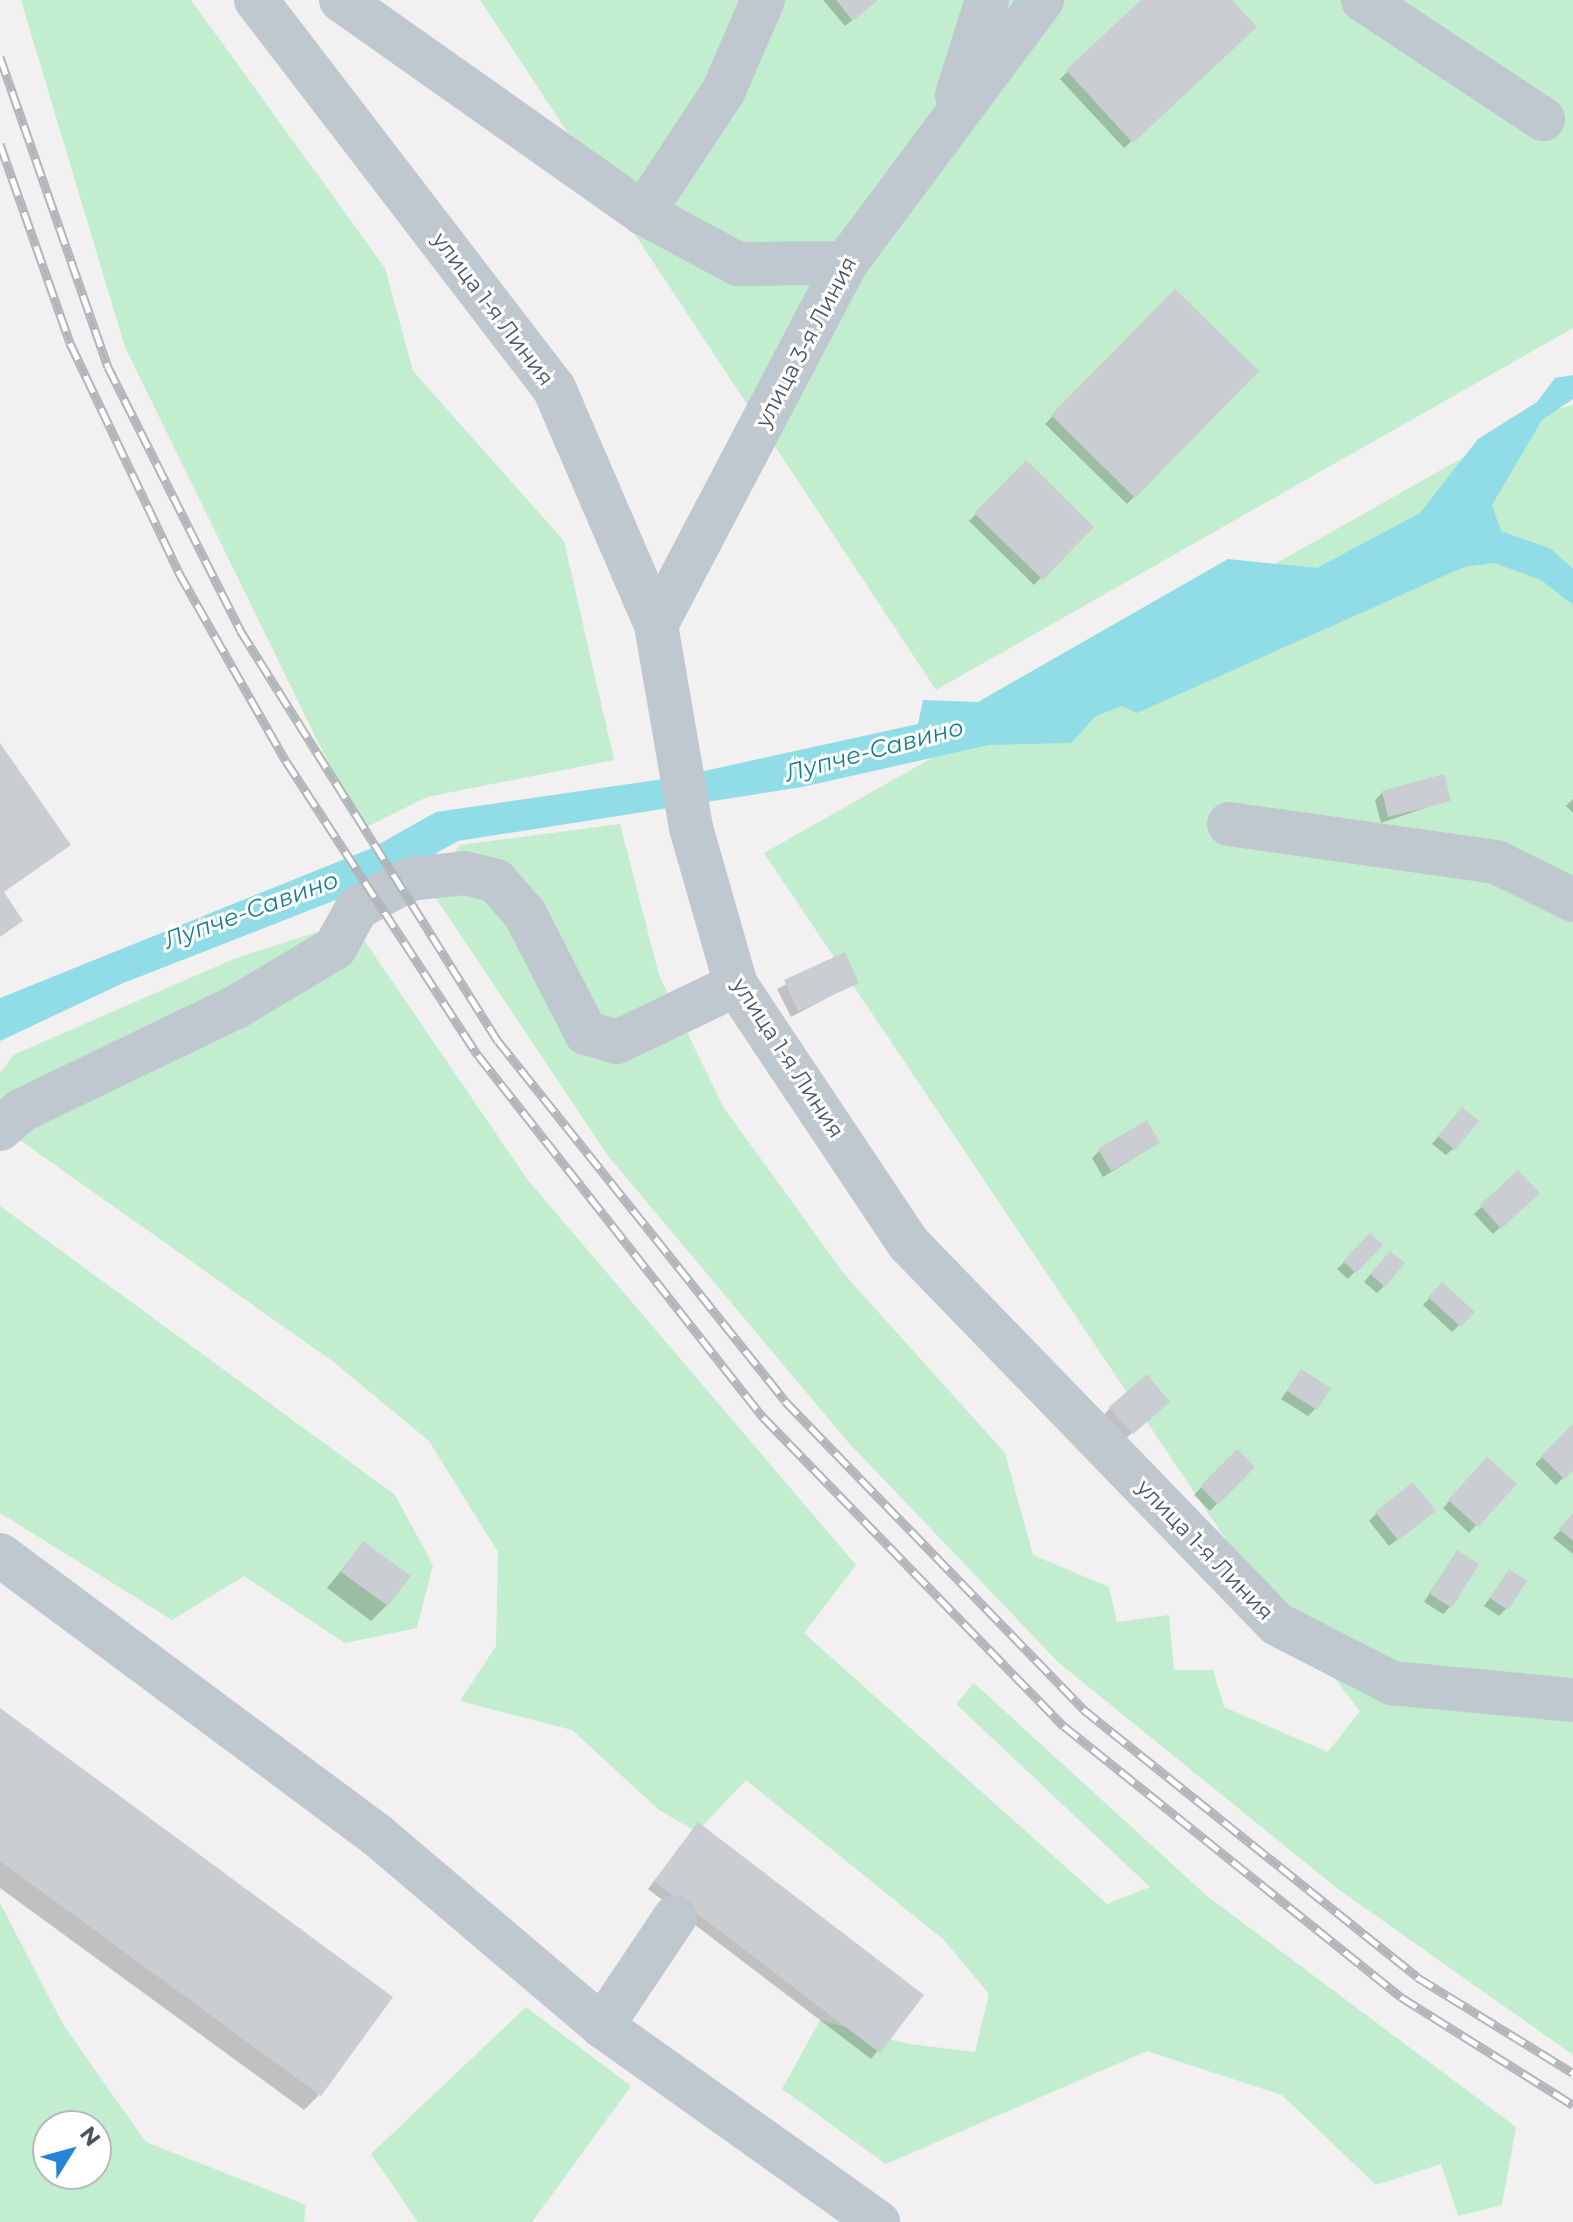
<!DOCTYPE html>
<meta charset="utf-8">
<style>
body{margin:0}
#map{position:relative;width:1573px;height:2222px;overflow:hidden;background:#f2f0f0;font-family:Montserrat,sans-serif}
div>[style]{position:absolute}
.green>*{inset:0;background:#c2edce}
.water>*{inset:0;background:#91dde7}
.shadow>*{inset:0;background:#0003}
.building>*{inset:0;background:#caced2}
.minor>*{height:44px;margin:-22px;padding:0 22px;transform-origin:22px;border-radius:22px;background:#bfc8ce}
.rail>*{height:9px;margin-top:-4.5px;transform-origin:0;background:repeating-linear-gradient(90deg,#fff 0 18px,#b2b6ba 0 36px);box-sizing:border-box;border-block:2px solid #b2b6ba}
span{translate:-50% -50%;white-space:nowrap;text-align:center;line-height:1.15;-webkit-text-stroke:6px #fff;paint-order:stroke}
.street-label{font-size:22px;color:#49555c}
.water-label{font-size:24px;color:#147f8d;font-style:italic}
.north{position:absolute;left:32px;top:2110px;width:80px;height:80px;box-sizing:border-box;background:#fff;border:2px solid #b6bbbe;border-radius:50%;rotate:53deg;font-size:22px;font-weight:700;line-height:32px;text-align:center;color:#49555c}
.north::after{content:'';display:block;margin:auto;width:28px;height:36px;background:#2584d8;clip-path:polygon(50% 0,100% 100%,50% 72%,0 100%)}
</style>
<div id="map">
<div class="green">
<i style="clip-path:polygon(21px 0,191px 0,385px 268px,413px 371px,564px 541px,614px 760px,427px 797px,361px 830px,125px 347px)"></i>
<i style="clip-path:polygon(480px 0,1573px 0,1573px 328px,936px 690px)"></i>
<i style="clip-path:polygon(1573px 405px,1573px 2055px,1338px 1889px,1059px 1663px,848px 1442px,609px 1157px,427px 885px,460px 845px,620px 824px,659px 975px,724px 1108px,845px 1275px,1005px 1453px,1033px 1555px,1109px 1587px,1117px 1622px,1169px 1615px,1174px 1670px,1213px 1670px,1224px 1707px,1328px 1752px,1360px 1711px,1225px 1538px,764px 853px,1540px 414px)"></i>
<i style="clip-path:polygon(351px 921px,527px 1179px,856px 1565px,804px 1633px,1107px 1904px,1150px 1887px,956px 1704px,974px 1683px,1207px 1896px,1516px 2127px,1502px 2205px,1458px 2216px,1441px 2164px,1376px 2185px,1282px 2095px,1147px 2051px,886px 2164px,782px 2089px,820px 2020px,909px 2044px,975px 2052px,989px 1994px,944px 1940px,746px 1780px,697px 1832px,659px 1810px,572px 1730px,460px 1701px,496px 1646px,498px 1552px,429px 1441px,335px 1363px,0 1126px,0 1073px,13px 1055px,236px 958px)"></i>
<i style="clip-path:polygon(0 1206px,395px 1495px,433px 1565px,417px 1628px,345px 1643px,244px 1576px,172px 1620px,0 1513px)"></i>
<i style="clip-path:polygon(evenodd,0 1903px,64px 2026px,146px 2142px,306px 2205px,304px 2222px,0 2222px,0 1903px,48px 2126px,96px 2126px,96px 2174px,48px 2174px,48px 2126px)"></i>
<i style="clip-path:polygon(526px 2007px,631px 2086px,532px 2222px,418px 2222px,371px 2154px)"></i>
</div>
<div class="water">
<i style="clip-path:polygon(1573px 375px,1573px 399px,1542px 420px,1492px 505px,1501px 531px,1551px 549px,1573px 569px,1573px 605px,1541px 580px,1494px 563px,1464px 567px,1137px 713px,1122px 706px,1096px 716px,1071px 743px,989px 745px,802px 787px,458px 841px,392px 878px,121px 984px,0 1041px,0 998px,372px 848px,436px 812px,677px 777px,918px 724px,923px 700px,978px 702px,1228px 559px,1317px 568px,1420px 513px,1478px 439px,1537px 402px,1555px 378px)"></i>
</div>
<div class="shadow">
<i style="clip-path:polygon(823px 0,877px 0,845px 26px)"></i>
<i style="clip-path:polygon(1144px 0,1229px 0,1254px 27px,1124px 148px,1060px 79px)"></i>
<i style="clip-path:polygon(1175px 291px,1256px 371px,1127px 504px,1045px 424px)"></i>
<i style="clip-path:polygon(1026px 463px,1091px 527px,1034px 585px,969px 521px)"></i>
<i style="clip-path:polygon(1383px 792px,1448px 800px,1381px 823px,1375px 800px)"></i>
<i style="clip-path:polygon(1573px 799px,1573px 813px,1566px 806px)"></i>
<i style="clip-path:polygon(844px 954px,857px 982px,791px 1017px,777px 989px)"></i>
<i style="clip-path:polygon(1455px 1117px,1454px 1148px,1446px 1155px,1432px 1144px)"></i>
<i style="clip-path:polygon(1158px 1143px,1103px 1177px,1092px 1158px,1100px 1150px)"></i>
<i style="clip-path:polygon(1518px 1173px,1530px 1200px,1493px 1234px,1474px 1214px)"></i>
<i style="clip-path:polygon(1370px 1236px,1380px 1246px,1348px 1279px,1337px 1269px)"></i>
<i style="clip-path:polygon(1382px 1261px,1384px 1286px,1377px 1293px,1364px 1282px)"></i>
<i style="clip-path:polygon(1442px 1285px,1472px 1312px,1452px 1332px,1423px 1305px)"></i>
<i style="clip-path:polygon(1301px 1371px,1315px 1409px,1308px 1416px,1281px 1399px)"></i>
<i style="clip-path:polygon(1110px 1408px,1160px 1409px,1124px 1440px,1103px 1416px)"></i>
<i style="clip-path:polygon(1573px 1427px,1573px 1468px,1556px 1485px,1535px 1464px)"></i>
<i style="clip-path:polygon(1237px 1451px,1253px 1467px,1210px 1511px,1194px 1495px)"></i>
<i style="clip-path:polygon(1480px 1467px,1514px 1484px,1469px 1533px,1443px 1508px)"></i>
<i style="clip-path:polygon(1377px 1513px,1426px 1518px,1389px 1546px,1369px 1521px)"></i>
<i style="clip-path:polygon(1573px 1518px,1573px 1554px,1553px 1538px)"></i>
<i style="clip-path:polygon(363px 1544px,387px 1605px,371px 1621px,327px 1588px)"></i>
<i style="clip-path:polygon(1457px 1552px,1450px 1607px,1443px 1614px,1424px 1602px)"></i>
<i style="clip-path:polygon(1509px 1572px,1506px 1609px,1499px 1616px,1484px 1606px)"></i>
<i style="clip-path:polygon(0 1711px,319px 2095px,304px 2110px,0 1888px)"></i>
<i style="clip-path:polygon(691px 1832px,921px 1995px,871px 2059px,648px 1889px)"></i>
</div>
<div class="building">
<i style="clip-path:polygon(836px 0,878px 0,853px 21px)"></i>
<i style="clip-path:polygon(1141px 0,1232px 0,1257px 27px,1133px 143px,1066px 70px)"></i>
<i style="clip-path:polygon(1175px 289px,1259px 371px,1135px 498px,1051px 415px)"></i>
<i style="clip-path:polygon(1026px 460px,1094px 527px,1043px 580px,974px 513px)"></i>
<i style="clip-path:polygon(0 743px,71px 845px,4px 892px,23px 921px,0 937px)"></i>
<i style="clip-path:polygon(1444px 774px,1451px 801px,1388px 817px,1382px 791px)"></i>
<i style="clip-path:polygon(845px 952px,859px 983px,798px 1011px,784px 980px)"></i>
<i style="clip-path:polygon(1462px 1107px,1479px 1121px,1455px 1150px,1438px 1136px)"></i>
<i style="clip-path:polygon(1147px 1120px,1160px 1143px,1111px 1171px,1098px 1149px)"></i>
<i style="clip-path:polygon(1518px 1170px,1540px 1193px,1501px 1229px,1480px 1205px)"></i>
<i style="clip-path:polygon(1370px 1233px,1383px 1245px,1356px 1273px,1343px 1261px)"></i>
<i style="clip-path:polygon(1390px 1251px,1405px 1263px,1385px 1287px,1370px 1274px)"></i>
<i style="clip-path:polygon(1442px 1282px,1475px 1312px,1461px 1327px,1428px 1297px)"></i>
<i style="clip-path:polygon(1301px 1369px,1331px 1388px,1317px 1410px,1287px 1391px)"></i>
<i style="clip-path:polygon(1147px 1374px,1170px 1402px,1133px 1434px,1109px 1407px)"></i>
<i style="clip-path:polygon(1573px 1424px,1573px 1471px,1564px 1479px,1541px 1456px)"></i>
<i style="clip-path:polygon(1237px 1449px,1255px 1467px,1218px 1505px,1200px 1486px)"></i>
<i style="clip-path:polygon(1487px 1457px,1517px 1484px,1478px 1527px,1448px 1500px)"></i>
<i style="clip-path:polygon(1413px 1482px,1436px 1511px,1398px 1540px,1375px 1512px)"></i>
<i style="clip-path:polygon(1573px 1513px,1573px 1541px,1559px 1529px)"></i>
<i style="clip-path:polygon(363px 1541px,411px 1576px,388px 1606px,341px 1572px)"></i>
<i style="clip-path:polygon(1457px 1550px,1479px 1564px,1452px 1608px,1430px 1594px)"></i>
<i style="clip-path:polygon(1509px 1569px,1527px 1581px,1508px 1610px,1490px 1598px)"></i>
<i style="clip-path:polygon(0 1708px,393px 1997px,321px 2096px,0 1861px)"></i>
<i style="clip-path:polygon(698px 1822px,924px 1995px,880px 2053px,654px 1881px)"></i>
</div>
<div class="minor">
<i style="left:256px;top:0;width:489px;rotate:52.5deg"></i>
<i style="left:554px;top:388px;width:258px;rotate:66.7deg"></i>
<i style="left:656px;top:625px;width:206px;rotate:80.2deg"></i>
<i style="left:691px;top:828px;width:163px;rotate:74deg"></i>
<i style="left:736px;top:985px;width:311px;rotate:56.3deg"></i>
<i style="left:909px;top:1244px;width:529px;rotate:45.92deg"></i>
<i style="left:1277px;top:1624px;width:129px;rotate:27.2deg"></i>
<i style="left:1392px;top:1683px;width:182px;rotate:5.4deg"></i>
<i style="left:341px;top:0;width:370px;rotate:35.2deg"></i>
<i style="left:643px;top:213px;width:108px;rotate:28.2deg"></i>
<i style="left:738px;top:264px;width:108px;rotate:-0.5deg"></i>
<i style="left:1363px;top:0;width:216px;rotate:33.5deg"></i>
<i style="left:957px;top:95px;width:100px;rotate:-72.5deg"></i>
<i style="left:643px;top:213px;width:147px;rotate:-56.6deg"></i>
<i style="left:724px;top:90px;width:98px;rotate:-66.6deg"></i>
<i style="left:656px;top:625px;width:409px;rotate:-62.3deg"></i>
<i style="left:846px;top:263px;width:328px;rotate:-53.3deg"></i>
<i style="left:1229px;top:824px;width:270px;rotate:8.1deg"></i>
<i style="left:1496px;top:862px;width:86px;rotate:26.3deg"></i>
<i style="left:0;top:1129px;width:29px;rotate:-41deg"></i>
<i style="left:22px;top:1110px;width:237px;rotate:-25.7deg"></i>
<i style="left:236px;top:1007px;width:115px;rotate:-30.8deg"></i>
<i style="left:335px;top:948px;width:46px;rotate:-61.2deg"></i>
<i style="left:357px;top:908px;width:60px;rotate:-28.7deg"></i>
<i style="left:410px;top:879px;width:55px;rotate:-6.2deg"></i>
<i style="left:465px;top:873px;width:32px;rotate:14deg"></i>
<i style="left:496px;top:881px;width:44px;rotate:48.7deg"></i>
<i style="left:525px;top:914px;width:134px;rotate:62.9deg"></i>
<i style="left:586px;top:1033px;width:32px;rotate:16deg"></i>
<i style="left:617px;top:1042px;width:132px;rotate:-25.6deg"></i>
<i style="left:0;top:1555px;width:470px;rotate:36.6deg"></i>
<i style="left:377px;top:1835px;width:295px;rotate:40.3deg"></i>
<i style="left:602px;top:2026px;width:339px;rotate:35.4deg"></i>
<i style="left:602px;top:2026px;width:131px;rotate:-56.2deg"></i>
</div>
<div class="rail">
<i style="left:0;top:57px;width:328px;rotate:70.8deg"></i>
<i style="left:108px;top:367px;width:294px;rotate:63.3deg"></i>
<i style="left:240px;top:630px;width:485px;rotate:57.9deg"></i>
<i style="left:498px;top:1041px;width:460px;rotate:51.4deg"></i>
<i style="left:785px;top:1401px;width:429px;rotate:45.9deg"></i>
<i style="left:1083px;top:1709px;width:428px;rotate:38.7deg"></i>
<i style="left:1417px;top:1977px;width:183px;rotate:31.6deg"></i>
<i style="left:0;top:144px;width:211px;rotate:70.6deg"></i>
<i style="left:70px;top:343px;width:255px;rotate:64.6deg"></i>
<i style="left:179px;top:573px;width:216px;rotate:60.4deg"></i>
<i style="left:286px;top:761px;width:351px;rotate:56.9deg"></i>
<i style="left:478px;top:1055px;width:461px;rotate:51.8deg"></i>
<i style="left:763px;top:1417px;width:431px;rotate:45.8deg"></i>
<i style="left:1064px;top:1726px;width:432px;rotate:38.8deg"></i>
<i style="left:1401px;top:1997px;width:203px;rotate:32.1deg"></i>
</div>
<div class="street-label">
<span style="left:493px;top:309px;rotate:53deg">улица 1-я Линия</span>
<span style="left:806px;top:342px;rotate:-62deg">улица 3-я Линия</span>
<span style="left:788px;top:1058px;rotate:57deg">улица 1-я Линия</span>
<span style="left:1205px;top:1550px;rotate:46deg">улица 1-я Линия</span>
</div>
<div class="water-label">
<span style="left:874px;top:750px;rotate:-15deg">Лупче-Савино</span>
<span style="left:251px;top:910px;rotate:-20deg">Лупче-Савино</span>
</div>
<div class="north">N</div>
</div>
